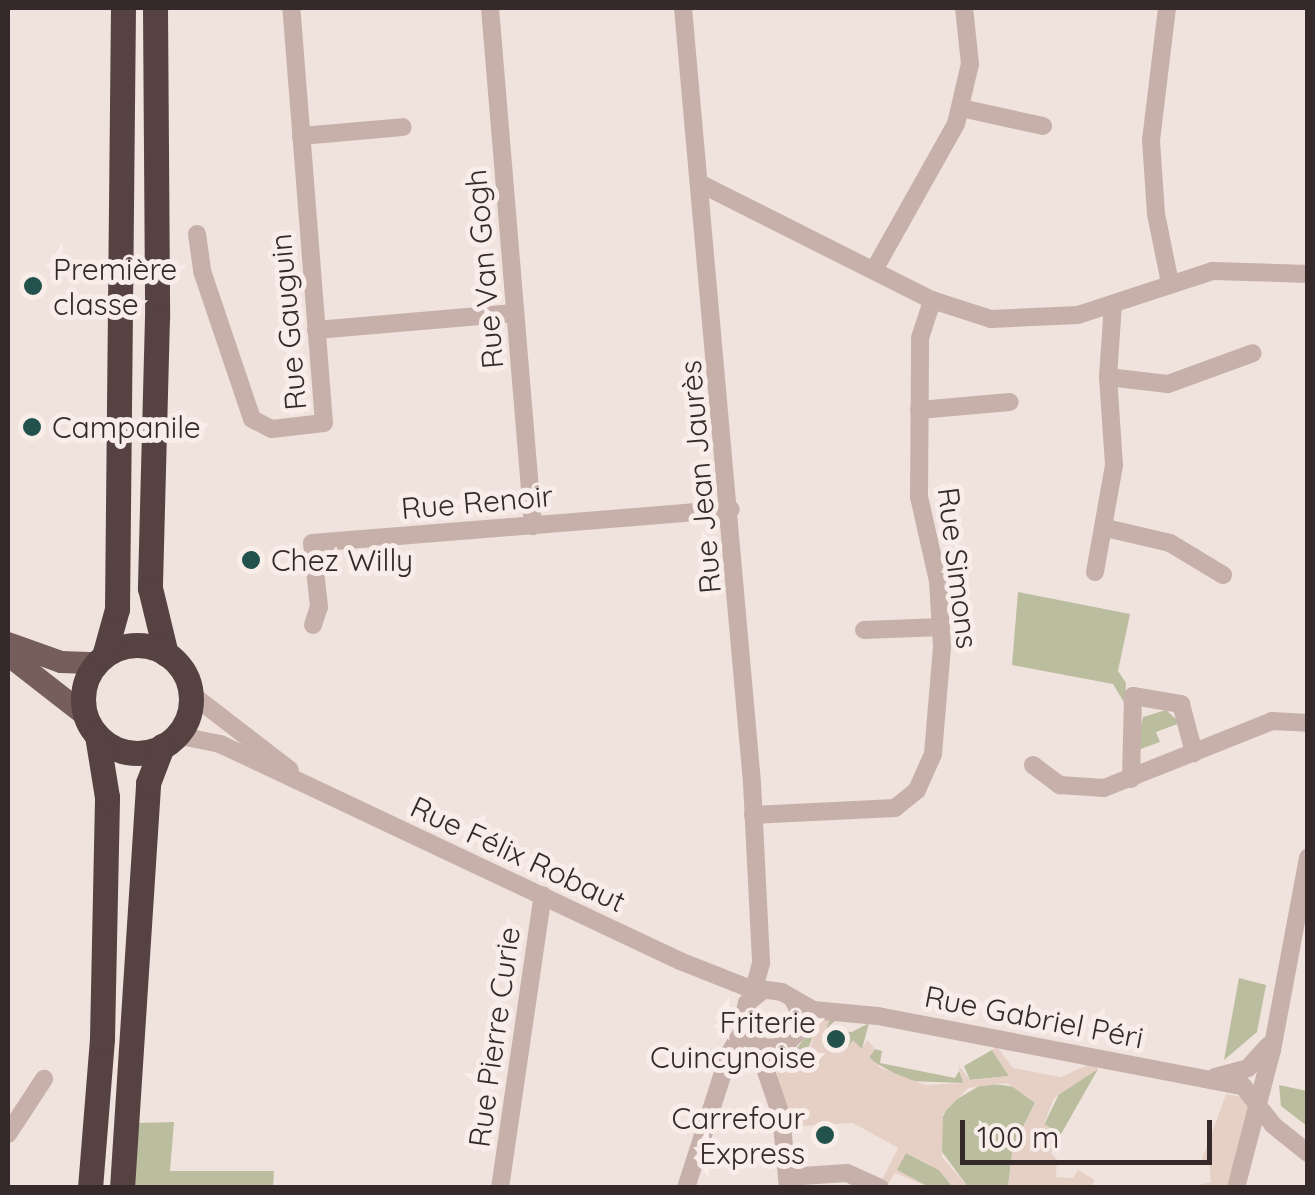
<!DOCTYPE html>
<meta charset="utf-8">
<style>
body{margin:0}
#map{position:relative;width:1315px;height:1195px;overflow:hidden;background:#f0e2dd;font-family:Quicksand,sans-serif}
div>[style]{position:absolute}
.green>*{inset:0;background:#babd9e}
.plaza>*{inset:0;background:#e6d0c5}
.minor>*{height:18px;margin:-9px;padding:0 9px;transform-origin:9px;border-radius:9px;background:#c7b0aa}
.major>*{height:22px;margin:-11px;padding:0 11px;transform-origin:11px;border-radius:11px;background:#755e5b}
.highway>*{height:25px;margin:-12.5px;padding:0 12.5px;transform-origin:12.5px;border-radius:12.5px;background:#554241}
.highway>.ring{margin:-12.5px;padding:0;box-sizing:content-box;background:none;border:25px solid #554241;border-radius:50%}
.dots>*{width:28px;height:28px;translate:-50% -50%;box-sizing:border-box;border:5px solid #f8ede9;border-radius:50%}
span{translate:-50% -50%;white-space:nowrap;text-align:center;line-height:1.15;-webkit-text-stroke:10px #f8ede9;paint-order:stroke}
.poi-label{font-size:30px;color:#352a29}
.left{translate:0 -50%;text-align:left}
.right{translate:-100% -50%;text-align:right}
.street-label{font-size:30px;color:#352a29}
.frame{position:absolute;inset:0;border:10px solid #352a29;pointer-events:none}
.scale{position:absolute;left:960px;top:1120px;width:252px;height:45px;box-sizing:border-box;border:5px solid #352a29;border-top:0;padding-left:12px;font-size:30px;line-height:35px;white-space:nowrap;color:#352a29;-webkit-text-stroke:8px #f8ede9;paint-order:stroke}
</style>
<div id="map">
<div class="green">
<i style="clip-path:polygon(1018px 592px,1130px 614px,1118px 671px,1126px 683px,1125px 704px,1113px 684px,1012px 665px)"></i>
<i style="clip-path:polygon(1166px 710px,1180px 723px,1156px 732px,1160px 742px,1135px 751px,1143px 717px)"></i>
<i style="clip-path:polygon(1239px 978px,1266px 985px,1257px 1032px,1224px 1060px)"></i>
<i style="clip-path:polygon(820px 1017px,806px 1054px,776px 1067px,775px 1059px,798px 1047px)"></i>
<i style="clip-path:polygon(830px 1018px,838px 1019px,829px 1026px,833px 1031px,852px 1032px,869px 1023px,862px 1049px,847px 1046px,848px 1035px,826px 1032px,821px 1042px)"></i>
<i style="clip-path:polygon(875px 1049px,882px 1051px,880px 1063px,955px 1078px,959px 1071px,964px 1083px,908px 1081px,874px 1062px,869px 1057px)"></i>
<i style="clip-path:polygon(992px 1050px,1009px 1076px,970px 1080px,964px 1066px)"></i>
<i style="clip-path:polygon(1098px 1069px,1061px 1134px,1044px 1125px,1061px 1090px)"></i>
<i style="clip-path:polygon(984px 1083px,1017px 1087px,1035px 1103px,1013px 1147px,1008px 1187px,968px 1187px,940px 1149px,941px 1121px,949px 1104px)"></i>
<i style="clip-path:polygon(1279px 1085px,1307px 1091px,1307px 1126px,1281px 1106px)"></i>
<i style="clip-path:polygon(174px 1122px,170px 1171px,274px 1171px,273px 1187px,133px 1188px,139px 1123px)"></i>
<i style="clip-path:polygon(906px 1153px,939px 1170px,953px 1187px,929px 1187px,896px 1170px)"></i>
</div>
<div class="plaza">
<i style="clip-path:polygon(820px 1017px,830px 1018px,822px 1042px,848px 1047px,853px 1040px,862px 1049px,867px 1040px,875px 1049px,869px 1057px,881px 1068px,925px 1085px,963px 1083px,958px 1065px,970px 1080px,1009px 1076px,992px 1050px,997px 1047px,1013px 1068px,1061px 1077px,1094px 1062px,1098px 1069px,1054px 1098px,1044px 1124px,1061px 1134px,1051px 1154px,1057px 1159px,1056px 1177px,1073px 1178px,1078px 1170px,1095px 1180px,1091px 1187px,1008px 1187px,1013px 1147px,1035px 1103px,1007px 1083px,968px 1088px,943px 1114px,942px 1157px,968px 1187px,953px 1187px,939px 1170px,906px 1153px,897px 1170px,929px 1187px,895px 1173px,888px 1184px,882px 1180px,898px 1148px,853px 1123px,788px 1127px,776px 1067px,809px 1051px)"></i>
<i style="clip-path:polygon(1226px 1094px,1246px 1098px,1250px 1111px,1230px 1187px,1190px 1187px,1211px 1182px,1209px 1160px,1202px 1160px)"></i>
</div>
<div class="minor">
<i style="left:490px;top:8px;width:520px;rotate:85.25deg"></i>
<i style="left:683px;top:8px;width:778px;rotate:84.91deg"></i>
<i style="left:752px;top:783px;width:180px;rotate:87.1deg"></i>
<i style="left:761px;top:963px;width:35px;rotate:105deg"></i>
<i style="left:1167px;top:8px;width:133px;rotate:96.9deg"></i>
<i style="left:1151px;top:140px;width:74px;rotate:86.1deg"></i>
<i style="left:1156px;top:214px;width:70px;rotate:78.5deg"></i>
<i style="left:961px;top:108px;width:84px;rotate:12.4deg"></i>
<i style="left:301px;top:136px;width:102px;rotate:-5deg"></i>
<i style="left:703px;top:185px;width:256px;rotate:26.7deg"></i>
<i style="left:932px;top:300px;width:62px;rotate:17.9deg"></i>
<i style="left:991px;top:319px;width:87px;rotate:-2.6deg"></i>
<i style="left:1078px;top:315px;width:142px;rotate:-18.1deg"></i>
<i style="left:1213px;top:271px;width:95px;rotate:1.8deg"></i>
<i style="left:197px;top:234px;width:37px;rotate:82deg"></i>
<i style="left:202px;top:271px;width:156px;rotate:71.3deg"></i>
<i style="left:252px;top:419px;width:22px;rotate:27deg"></i>
<i style="left:272px;top:429px;width:52px;rotate:-6.6deg"></i>
<i style="left:324px;top:423px;width:416px;rotate:-94.5deg"></i>
<i style="left:874px;top:270px;width:167px;rotate:-60.7deg"></i>
<i style="left:956px;top:124px;width:62px;rotate:-76.9deg"></i>
<i style="left:970px;top:64px;width:56px;rotate:-96.1deg"></i>
<i style="left:316px;top:330px;width:200px;rotate:-4.9deg"></i>
<i style="left:1108px;top:377px;width:60px;rotate:6.7deg"></i>
<i style="left:1168px;top:384px;width:90px;rotate:-20deg"></i>
<i style="left:919px;top:410px;width:91px;rotate:-5deg"></i>
<i style="left:1106px;top:528px;width:66px;rotate:13.2deg"></i>
<i style="left:1170px;top:543px;width:62px;rotate:31.1deg"></i>
<i style="left:1095px;top:572px;width:109px;rotate:-79.9deg"></i>
<i style="left:1114px;top:465px;width:88px;rotate:-93.9deg"></i>
<i style="left:1108px;top:377px;width:73px;rotate:-86.1deg"></i>
<i style="left:313px;top:625px;width:19px;rotate:-72deg"></i>
<i style="left:319px;top:607px;width:64px;rotate:-96.2deg"></i>
<i style="left:312px;top:543px;width:420px;rotate:-4.6deg"></i>
<i style="left:864px;top:630px;width:77px;rotate:-2.2deg"></i>
<i style="left:190px;top:693px;width:126px;rotate:37.6deg"></i>
<i style="left:176px;top:735px;width:45px;rotate:11.6deg"></i>
<i style="left:220px;top:744px;width:509px;rotate:25.26deg"></i>
<i style="left:680px;top:961px;width:71px;rotate:21.5deg"></i>
<i style="left:746px;top:987px;width:36px;rotate:8deg"></i>
<i style="left:782px;top:992px;width:36px;rotate:30deg"></i>
<i style="left:813px;top:1010px;width:65px;rotate:5.3deg"></i>
<i style="left:878px;top:1016px;width:372px;rotate:10.9deg"></i>
<i style="left:1243px;top:1086px;width:49px;rotate:52.4deg"></i>
<i style="left:1273px;top:1125px;width:45px;rotate:38.7deg"></i>
<i style="left:1033px;top:765px;width:34px;rotate:37deg"></i>
<i style="left:1060px;top:785px;width:44px;rotate:3.9deg"></i>
<i style="left:1104px;top:788px;width:181px;rotate:-21.7deg"></i>
<i style="left:1272px;top:721px;width:36px;rotate:3deg"></i>
<i style="left:1131px;top:779px;width:83px;rotate:-88.6deg"></i>
<i style="left:1133px;top:696px;width:49px;rotate:9.5deg"></i>
<i style="left:1181px;top:704px;width:51px;rotate:75.1deg"></i>
<i style="left:753px;top:815px;width:142px;rotate:-2.8deg"></i>
<i style="left:895px;top:808px;width:28px;rotate:-39deg"></i>
<i style="left:917px;top:790px;width:39px;rotate:-66deg"></i>
<i style="left:933px;top:754px;width:107px;rotate:-85.2deg"></i>
<i style="left:942px;top:647px;width:66px;rotate:-93.5deg"></i>
<i style="left:938px;top:581px;width:86px;rotate:-102.7deg"></i>
<i style="left:919px;top:497px;width:159px;rotate:-89.6deg"></i>
<i style="left:920px;top:338px;width:40px;rotate:-72deg"></i>
<i style="left:761px;top:992px;width:18px;rotate:142deg"></i>
<i style="left:747px;top:1003px;width:20px;rotate:105deg"></i>
<i style="left:742px;top:1022px;width:20px;rotate:63deg"></i>
<i style="left:751px;top:1040px;width:17px;rotate:28deg"></i>
<i style="left:766px;top:1048px;width:18px;rotate:-6deg"></i>
<i style="left:784px;top:1046px;width:18px;rotate:-45deg"></i>
<i style="left:797px;top:1033px;width:18px;rotate:-77deg"></i>
<i style="left:801px;top:1015px;width:18px;rotate:-117deg"></i>
<i style="left:757px;top:1045px;width:74px;rotate:71.1deg"></i>
<i style="left:781px;top:1115px;width:73px;rotate:84.5deg"></i>
<i style="left:1215px;top:1077px;width:34px;rotate:-15deg"></i>
<i style="left:1248px;top:1068px;width:30px;rotate:-48deg"></i>
<i style="left:8px;top:1134px;width:66px;rotate:-56.8deg"></i>
<i style="left:787px;top:1177px;width:60px;rotate:-3.8deg"></i>
<i style="left:847px;top:1173px;width:36px;rotate:24deg"></i>
<i style="left:500px;top:1188px;width:296px;rotate:-81.7deg"></i>
<i style="left:686px;top:1188px;width:141px;rotate:-72.2deg"></i>
<i style="left:729px;top:1054px;width:29px;rotate:-59deg"></i>
<i style="left:1236px;top:1188px;width:143px;rotate:-75.4deg"></i>
<i style="left:1272px;top:1050px;width:196px;rotate:-79.4deg"></i>
</div>
<div class="major">
<i style="left:8px;top:643px;width:56px;rotate:19.7deg"></i>
<i style="left:61px;top:662px;width:35px;rotate:2deg"></i>
<i style="left:8px;top:655px;width:99px;rotate:38deg"></i>
</div>
<div class="highway">
<i style="left:155px;top:8px;width:309px;rotate:89.6deg"></i>
<i style="left:157px;top:317px;width:271px;rotate:91.5deg"></i>
<i style="left:150px;top:588px;width:68px;rotate:76.4deg"></i>
<i class="ring" style="left:83px;top:645px;width:83px;height:83px"></i>
<i style="left:104px;top:656px;width:49px;rotate:-74.5deg"></i>
<i style="left:117px;top:609px;width:601px;rotate:-89.43deg"></i>
<i style="left:90px;top:1188px;width:150px;rotate:-85.4deg"></i>
<i style="left:102px;top:1038px;width:241px;rotate:-88.8deg"></i>
<i style="left:107px;top:797px;width:63px;rotate:-99.2deg"></i>
<i style="left:122px;top:1188px;width:406px;rotate:-86.3deg"></i>
<i style="left:148px;top:783px;width:40px;rotate:-69deg"></i>
</div>
<div class="dots">
<i style="left:33px;top:286px;background:#22524b"></i>
<i style="left:32px;top:427px;background:#22524b"></i>
<i style="left:251px;top:560px;background:#22524b"></i>
<i style="left:836px;top:1039px;background:#22524b"></i>
<i style="left:825px;top:1135px;background:#22524b"></i>
</div>
<div class="poi-label">
<span class="left" style="left:53px;top:286px">Première<br>classe</span>
<span class="left" style="left:52px;top:427px">Campanile</span>
<span class="left" style="left:271px;top:560px">Chez Willy</span>
<span class="right" style="left:816px;top:1039px">Friterie<br>Cuincynoise</span>
<span class="right" style="left:805px;top:1135px">Carrefour<br>Express</span>
</div>
<div class="street-label">
<span style="left:484px;top:269px;rotate:-95deg">Rue Van Gogh</span>
<span style="left:288px;top:322px;rotate:-95deg">Rue Gauguin</span>
<span style="left:700px;top:477px;rotate:-95deg">Rue Jean Jaurès</span>
<span style="left:477px;top:502px;rotate:-5deg">Rue Renoir</span>
<span style="left:958px;top:568px;rotate:83deg">Rue Simons</span>
<span style="left:518px;top:854px;rotate:25deg">Rue Félix Robaut</span>
<span style="left:1034px;top:1017px;rotate:11deg">Rue Gabriel Péri</span>
<span style="left:494px;top:1037px;rotate:-82deg">Rue Pierre Curie</span>
</div>
<div class="frame"></div>
<div class="scale">100 m</div>
</div>
